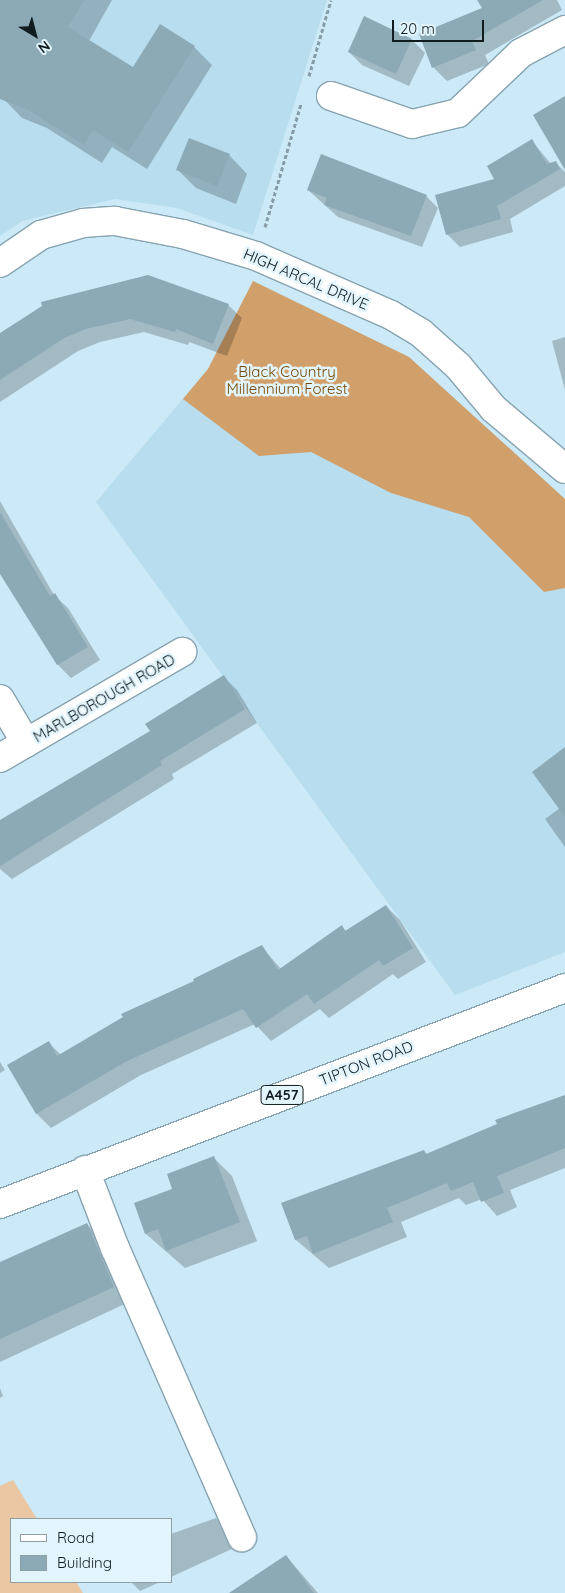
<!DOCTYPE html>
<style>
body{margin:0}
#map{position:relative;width:565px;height:1593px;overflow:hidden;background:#cbe9f6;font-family:Quicksand,sans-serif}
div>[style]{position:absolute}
.built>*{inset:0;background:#b7ddee}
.green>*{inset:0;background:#eac6a2}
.forest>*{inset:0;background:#d19f69}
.shadow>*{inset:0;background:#0003}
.building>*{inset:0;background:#8ca9b6}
.path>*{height:3px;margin-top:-1.5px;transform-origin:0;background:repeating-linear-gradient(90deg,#869da7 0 4px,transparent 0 6.5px)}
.roads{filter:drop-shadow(1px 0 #87a3b0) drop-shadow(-1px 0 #87a3b0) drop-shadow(0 1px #87a3b0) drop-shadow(0 -1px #87a3b0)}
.minor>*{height:28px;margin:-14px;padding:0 14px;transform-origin:14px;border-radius:14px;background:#fff}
.major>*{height:28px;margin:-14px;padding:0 14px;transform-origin:14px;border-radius:14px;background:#fff}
span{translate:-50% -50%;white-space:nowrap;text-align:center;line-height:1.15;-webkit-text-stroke:5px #e2f4fc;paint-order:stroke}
.shield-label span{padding:1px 4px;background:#e2f4fc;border:1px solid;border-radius:4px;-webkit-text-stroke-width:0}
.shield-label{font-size:14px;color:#111c21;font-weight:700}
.street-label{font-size:15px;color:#111c21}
.park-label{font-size:15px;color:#774700}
.legend{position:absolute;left:10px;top:1518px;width:162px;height:65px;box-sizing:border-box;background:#e2f4fc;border:1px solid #8e9ea4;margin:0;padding:6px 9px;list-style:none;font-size:15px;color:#111c21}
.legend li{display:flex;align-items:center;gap:10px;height:25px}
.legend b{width:25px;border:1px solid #8e9ea4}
.north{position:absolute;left:10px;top:10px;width:50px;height:50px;-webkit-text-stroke:4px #e2f4fc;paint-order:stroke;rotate:143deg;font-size:14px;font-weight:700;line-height:20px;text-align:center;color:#111c21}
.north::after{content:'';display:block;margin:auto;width:18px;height:22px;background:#111c21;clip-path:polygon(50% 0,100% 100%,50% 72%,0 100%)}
.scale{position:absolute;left:392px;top:20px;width:92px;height:22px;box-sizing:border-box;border:2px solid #111c21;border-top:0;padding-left:6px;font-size:15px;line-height:18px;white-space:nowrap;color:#111c21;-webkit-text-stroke:4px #e2f4fc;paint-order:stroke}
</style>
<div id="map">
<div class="built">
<i style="clip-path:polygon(0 0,327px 0,253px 235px,177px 208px,115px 199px,22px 221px,0 236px)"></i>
<i style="clip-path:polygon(253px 281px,409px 357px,565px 499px,565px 952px,455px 995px,96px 502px,208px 369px)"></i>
</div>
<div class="green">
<i style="clip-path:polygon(13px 1480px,37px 1519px,11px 1519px,11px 1582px,76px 1582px,83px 1593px,0 1593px,0 1486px)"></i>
</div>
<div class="forest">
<i style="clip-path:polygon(253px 281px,409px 357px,565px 499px,565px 588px,544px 592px,469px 517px,391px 493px,311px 452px,259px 456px,183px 399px,208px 369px)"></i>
</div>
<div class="shadow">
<i style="clip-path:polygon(0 0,112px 0,89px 41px,133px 69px,194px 47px,212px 65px,147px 169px,112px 147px,102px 163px,47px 128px,22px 118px,0 95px)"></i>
<i style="clip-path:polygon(479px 0,557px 0,562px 10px,485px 55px,489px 64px,447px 81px,434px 68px,420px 34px,483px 8px)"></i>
<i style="clip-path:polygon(412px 40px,425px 53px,409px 86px,362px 65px,349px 52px)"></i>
<i style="clip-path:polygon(532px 141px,551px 164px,556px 163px,565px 172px,565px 186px,510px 219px,513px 232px,460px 247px,447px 234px)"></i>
<i style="clip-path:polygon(229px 155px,247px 174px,236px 204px,196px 188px,178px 170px)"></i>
<i style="clip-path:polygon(308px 190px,426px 196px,438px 208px,422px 247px,338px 217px)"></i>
<i style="clip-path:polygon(228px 305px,242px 318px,227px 356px,189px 342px,188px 345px,144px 332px,100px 342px,78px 351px,0 402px,0 335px)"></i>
<i style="clip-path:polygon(565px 337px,565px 390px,552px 341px)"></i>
<i style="clip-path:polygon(0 501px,54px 595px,68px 608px,100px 660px,71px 678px,58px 665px,0 570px)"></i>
<i style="clip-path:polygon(223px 676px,237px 690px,257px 723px,172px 774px,174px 779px,12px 879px,0 869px,0 822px,152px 732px)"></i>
<i style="clip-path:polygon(565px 749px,565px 847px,545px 819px,560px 808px)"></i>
<i style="clip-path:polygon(386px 906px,400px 920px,426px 962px,398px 979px,393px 974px,329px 1018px,320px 1009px,271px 1041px,255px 1024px,141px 1075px,51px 1128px,37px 1114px,9px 1066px,48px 1042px,61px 1055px,261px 946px,281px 969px,342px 927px,346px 931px)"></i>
<i style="clip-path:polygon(0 1062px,5px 1070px,0 1073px)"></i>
<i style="clip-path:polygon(565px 1097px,565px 1168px,510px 1190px,517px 1207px,497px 1216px,482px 1199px,466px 1205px,459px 1198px,401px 1222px,407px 1237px,329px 1268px,296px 1240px,283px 1204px,424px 1151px,427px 1154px)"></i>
<i style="clip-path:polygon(214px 1158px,232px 1176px,257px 1241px,185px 1268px,146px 1234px,135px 1204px,173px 1189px)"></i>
<i style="clip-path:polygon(87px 1224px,102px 1240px,129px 1302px,0 1362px,0 1264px)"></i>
<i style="clip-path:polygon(0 1388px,3px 1396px,0 1398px)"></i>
<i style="clip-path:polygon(216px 1518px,229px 1531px,236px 1547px,171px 1577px,171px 1534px)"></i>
<i style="clip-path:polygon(286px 1556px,318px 1593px,243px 1593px)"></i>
<i style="clip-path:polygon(131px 1582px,160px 1582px,140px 1591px)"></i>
</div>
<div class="building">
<i style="clip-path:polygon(0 0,84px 0,68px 27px,133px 67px,160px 24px,195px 46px,128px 152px,93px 130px,84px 145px,28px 110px,0 99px)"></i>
<i style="clip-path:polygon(477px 0,543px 0,472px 41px,476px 50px,432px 68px,419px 34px,482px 8px)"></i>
<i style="clip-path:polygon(364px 16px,412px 39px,396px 74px,348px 52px)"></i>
<i style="clip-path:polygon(565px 96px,565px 170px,533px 115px)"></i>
<i style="clip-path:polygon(189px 138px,230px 154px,217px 186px,176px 170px)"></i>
<i style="clip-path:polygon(532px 139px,547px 164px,556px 161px,560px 169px,497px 206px,501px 219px,446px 235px,435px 195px,494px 179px,487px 166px)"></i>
<i style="clip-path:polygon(321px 154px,427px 195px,411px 236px,324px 205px,327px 198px,307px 190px)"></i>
<i style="clip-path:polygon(148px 275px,229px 304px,213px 344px,176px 329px,175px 332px,130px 319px,86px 329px,64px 338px,0 380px,0 333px,42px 306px,41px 302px)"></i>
<i style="clip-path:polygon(0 512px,50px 596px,55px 593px,88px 647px,57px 665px,0 574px)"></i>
<i style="clip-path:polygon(224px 675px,245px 709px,160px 761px,162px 765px,0 866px,0 820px,150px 731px,145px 724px)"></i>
<i style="clip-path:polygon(565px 747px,565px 817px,532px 772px)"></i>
<i style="clip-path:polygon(386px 905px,413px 948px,383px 966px,379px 960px,314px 1004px,307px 994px,256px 1028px,243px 1009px,127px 1061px,36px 1114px,7px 1065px,49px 1041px,57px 1056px,123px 1017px,121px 1014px,194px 981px,193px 979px,262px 945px,278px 970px,342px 925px,345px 931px)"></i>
<i style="clip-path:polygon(565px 1095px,565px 1148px,497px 1176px,504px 1193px,481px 1202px,473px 1182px,451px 1191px,447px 1183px,387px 1208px,393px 1222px,313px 1254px,307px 1236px,295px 1240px,281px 1203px,424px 1150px,426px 1154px,497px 1124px,495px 1120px)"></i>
<i style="clip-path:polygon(214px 1156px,240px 1222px,166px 1251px,158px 1229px,145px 1234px,134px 1203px,172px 1189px,167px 1174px)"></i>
<i style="clip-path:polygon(87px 1223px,114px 1287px,0 1339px,0 1262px)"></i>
<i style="clip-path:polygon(286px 1555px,314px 1593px,229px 1593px)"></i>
</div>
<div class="path">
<i style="left:309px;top:76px;width:79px;rotate:-73.9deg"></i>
<i style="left:265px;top:227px;width:128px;rotate:-73.7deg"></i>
</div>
<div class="roads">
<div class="minor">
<i style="left:331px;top:96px;width:86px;rotate:19.1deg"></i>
<i style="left:412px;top:124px;width:47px;rotate:-13.4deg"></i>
<i style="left:458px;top:113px;width:87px;rotate:-43.6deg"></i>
<i style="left:521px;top:53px;width:50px;rotate:-27.6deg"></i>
<i style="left:0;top:263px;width:50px;rotate:-34.3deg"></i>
<i style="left:41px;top:235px;width:44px;rotate:-15.9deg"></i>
<i style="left:83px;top:223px;width:32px;rotate:-4deg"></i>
<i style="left:115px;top:221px;width:69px;rotate:10.8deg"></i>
<i style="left:183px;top:234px;width:76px;rotate:16.8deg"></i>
<i style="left:256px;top:256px;width:147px;rotate:23.6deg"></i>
<i style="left:391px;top:315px;width:35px;rotate:31deg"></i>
<i style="left:421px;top:333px;width:50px;rotate:41.7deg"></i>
<i style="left:458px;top:366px;width:56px;rotate:50.1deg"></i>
<i style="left:494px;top:409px;width:93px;rotate:40.2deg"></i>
<i style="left:0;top:699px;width:51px;rotate:59.4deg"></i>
<i style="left:0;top:758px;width:211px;rotate:-30.2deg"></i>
<i style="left:85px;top:1170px;width:84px;rotate:69deg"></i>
<i style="left:115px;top:1248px;width:316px;rotate:66.3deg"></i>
</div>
<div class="major">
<i style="left:0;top:1204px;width:605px;rotate:-20.92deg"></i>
</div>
</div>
<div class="shield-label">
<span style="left:282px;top:1095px">A457</span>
</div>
<div class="street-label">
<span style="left:306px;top:279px;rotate:23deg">HIGH ARCAL DRIVE</span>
<span style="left:104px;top:698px;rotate:-30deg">MARLBOROUGH ROAD</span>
<span style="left:366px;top:1063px;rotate:-21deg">TIPTON ROAD</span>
</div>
<div class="park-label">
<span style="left:287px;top:380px">Black Country<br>Millennium Forest</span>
</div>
<ul class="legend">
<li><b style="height:6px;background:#fff"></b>Road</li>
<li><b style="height:14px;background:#8ca9b6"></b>Building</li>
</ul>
<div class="north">N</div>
<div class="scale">20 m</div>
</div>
